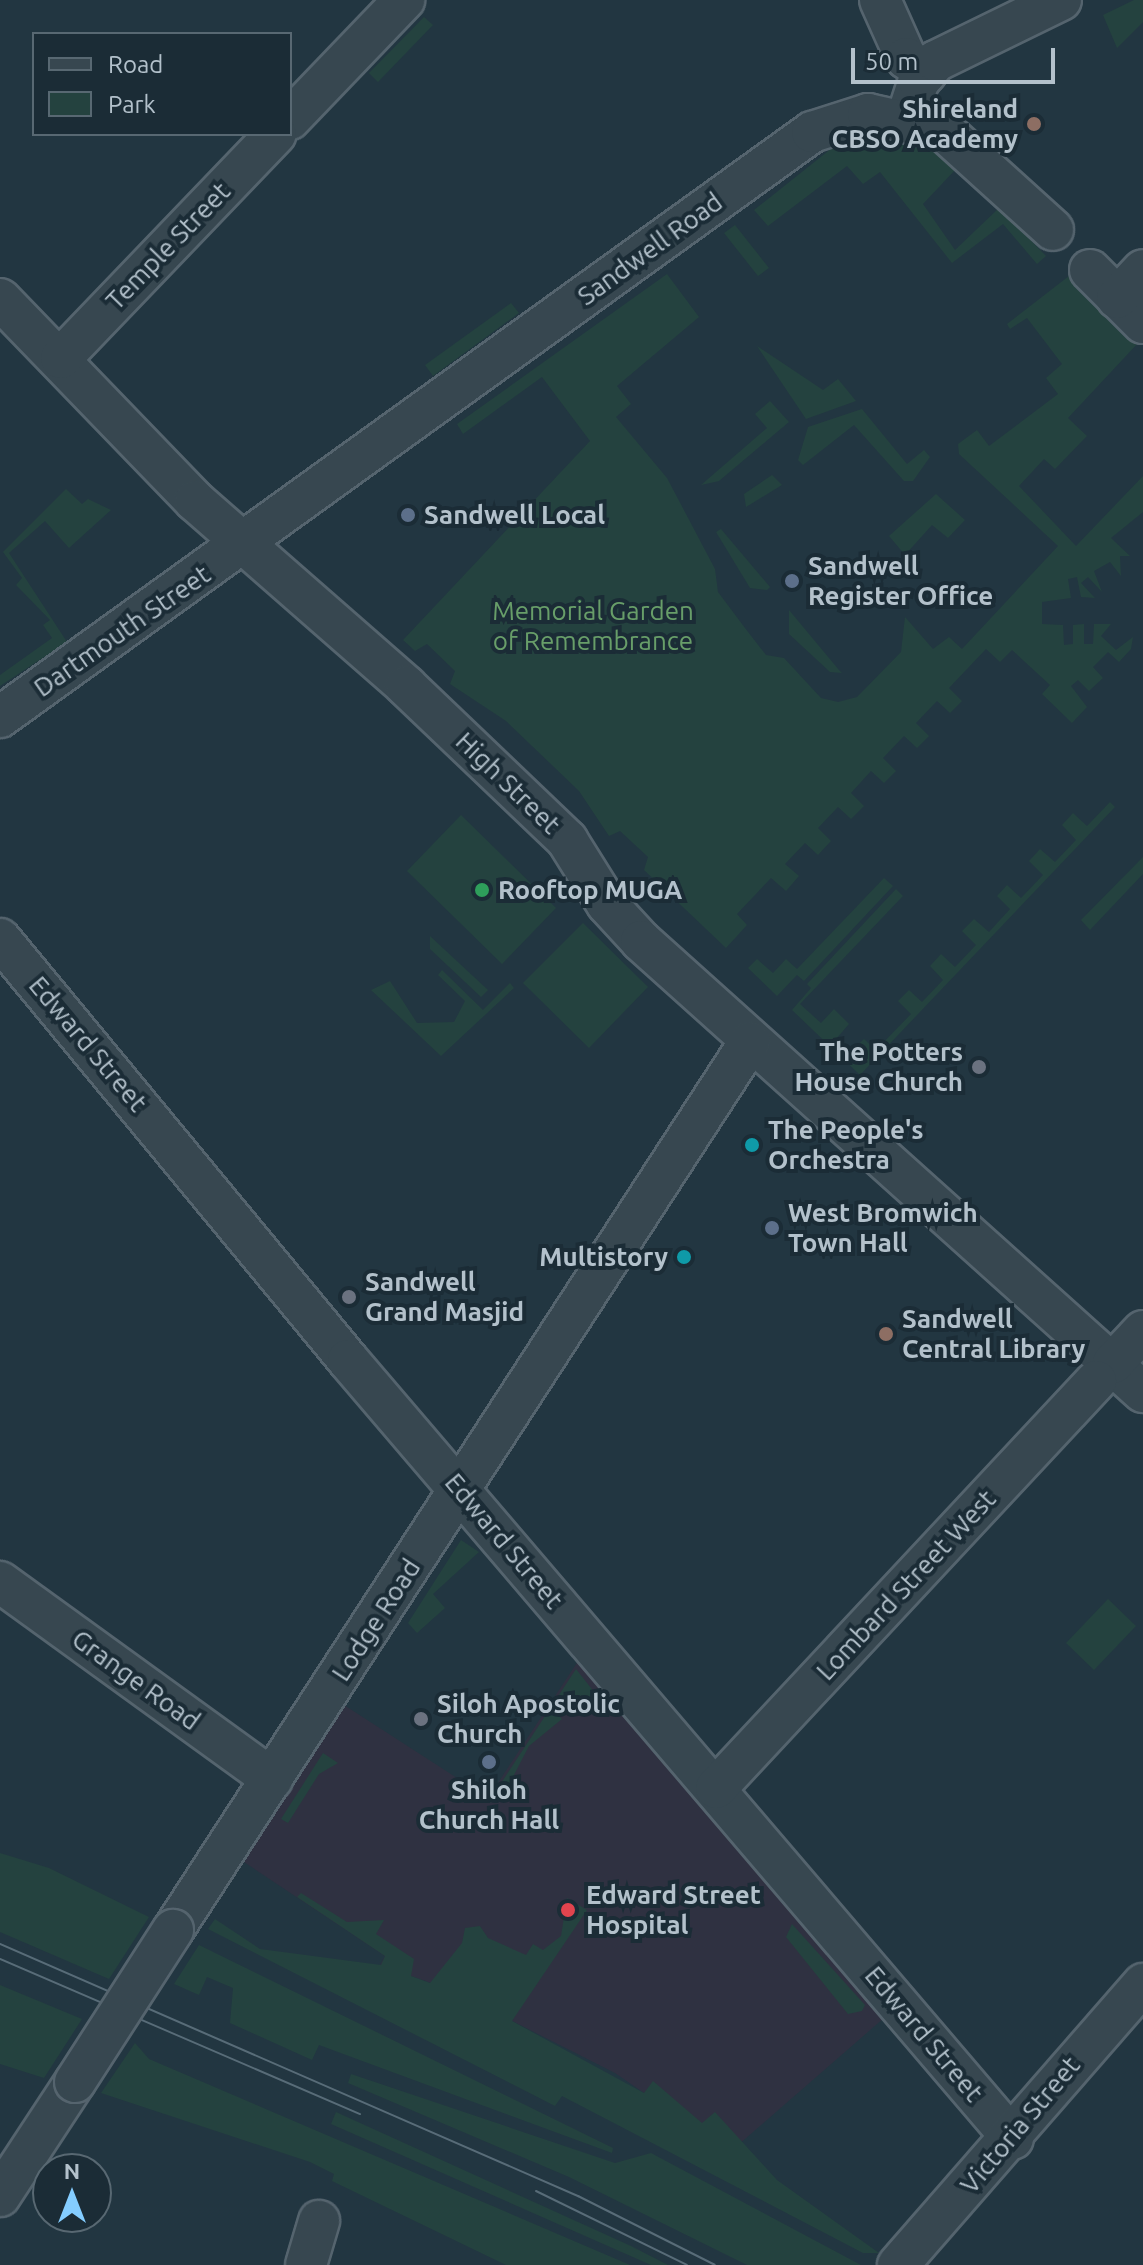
<!DOCTYPE html>
<style>
body{margin:0}
#map{position:relative;width:1143px;height:2265px;overflow:hidden;background:#223641;font-family:Ubuntu,sans-serif}
div>[style]{position:absolute}
.medical>*{inset:0;background:#2f3141}
.green>*{inset:0;background:#24423f}
.roads{filter:drop-shadow(2px 0 #55646e) drop-shadow(-2px 0 #55646e) drop-shadow(0 2px #55646e) drop-shadow(0 -2px #55646e)}
.minor>*{height:40px;margin:-20px;padding:0 20px;transform-origin:20px;border-radius:20px;background:#374750}
.tram>*{height:2px;margin:-1px;padding:0 1px;transform-origin:1px;border-radius:1px;background:#586c78}
.bridges{filter:drop-shadow(2px 0 #55646e) drop-shadow(-2px 0 #55646e) drop-shadow(0 2px #55646e) drop-shadow(0 -2px #55646e)}
.minor-bridge>*{height:40px;margin:-20px;padding:0 20px;transform-origin:20px;border-radius:20px;background:#374750}
.dots>*{width:22px;height:22px;translate:-50% -50%;box-sizing:border-box;border:4px solid #1b2c36;border-radius:50%}
span{translate:-50% -50%;white-space:nowrap;text-align:center;line-height:1.15;-webkit-text-stroke:8px #1b2c36;paint-order:stroke}
.poi-label{font-size:26px;color:#b3c1cb;font-weight:700}
.right{translate:-100% -50%;text-align:right}
.left{translate:0 -50%;text-align:left}
.street-label{font-size:26px;color:#b3c1cb}
.park-label{font-size:26px;color:#689e69}
.legend{position:absolute;left:32px;top:32px;width:260px;height:104px;box-sizing:border-box;background:#1b2c36;border:2px solid #586872;margin:0;padding:10px 14px;list-style:none;font-size:24px;color:#b3c1cb}
.legend li{display:flex;align-items:center;gap:16px;height:40px}
.legend b{width:40px;border:2px solid #586872}
.north{position:absolute;left:32px;top:2153px;width:80px;height:80px;box-sizing:border-box;background:#1b2c36;border:2px solid #586872;border-radius:50%;rotate:0deg;font-size:22px;font-weight:700;line-height:32px;text-align:center;color:#b3c1cb}
.north::after{content:'';display:block;margin:auto;width:28px;height:36px;background:#84cdff;clip-path:polygon(50% 0,100% 100%,50% 72%,0 100%)}
.scale{position:absolute;left:851px;top:48px;width:204px;height:36px;box-sizing:border-box;border:4px solid #b3c1cb;border-top:0;padding-left:10px;font-size:24px;line-height:28px;white-space:nowrap;color:#b3c1cb;-webkit-text-stroke:6px #1b2c36;paint-order:stroke}
</style>
<div id="map">
<div class="medical">
<i style="clip-path:polygon(590px 1643px,884px 2018px,730px 2152px,615px 2073px,451px 1990px,380px 1965px,385px 1956px,226px 1850px,327px 1694px,488px 1798px)"></i>
</div>
<div class="green">
<i style="clip-path:polygon(1134px 0,1143px 0,1143px 22px,1117px 48px,1103px 15px)"></i>
<i style="clip-path:polygon(424px 17px,433px 25px,378px 82px,369px 73px)"></i>
<i style="clip-path:polygon(880px 134px,933px 149px,956px 169px,923px 204px,955px 250px,999px 208px,1046px 256px,1037px 264px,1003px 224px,952px 263px,880px 172px,863px 184px,847px 166px,768px 226px,754px 210px,837px 144px)"></i>
<i style="clip-path:polygon(735px 225px,769px 268px,758px 276px,724px 233px)"></i>
<i style="clip-path:polygon(667px 274px,699px 317px,617px 386px,631px 404px,616px 417px,667px 478px,715px 569px,718px 592px,745px 628px,766px 655px,784px 658px,821px 698px,838px 702px,857px 697px,901px 652px,905px 617px,933px 649px,949px 637px,962px 649px,1058px 546px,959px 454px,958px 444px,977px 430px,989px 446px,1058px 394px,1046px 378px,1062px 364px,1027px 318px,1010px 329px,1007px 324px,1069px 276px,1139px 342px,1068px 418px,1087px 436px,1055px 469px,1044px 459px,1019px 486px,1076px 546px,1143px 476px,1143px 512px,1111px 538px,1130px 556px,1120px 556px,1121px 576px,1110px 562px,1094px 571px,1102px 592px,1088px 577px,1081px 583px,1095px 598px,1081px 597px,1077px 577px,1068px 579px,1071px 598px,1042px 602px,1042px 624px,1063px 625px,1064px 645px,1073px 644px,1073px 625px,1084px 624px,1084px 644px,1093px 644px,1094px 624px,1111px 624px,1101px 636px,1116px 650px,1133px 637px,1131px 649px,1119px 662px,1108px 652px,1093px 667px,1103px 678px,1089px 691px,1078px 680px,1071px 686px,1087px 707px,1072px 723px,1042px 694px,1050px 685px,1012px 650px,1000px 662px,986px 649px,949px 688px,962px 701px,950px 713px,937px 701px,916px 723px,929px 736px,917px 748px,904px 736px,883px 758px,896px 771px,884px 783px,871px 771px,851px 793px,864px 806px,851px 819px,838px 807px,818px 828px,831px 841px,818px 855px,805px 843px,785px 864px,799px 876px,786px 891px,771px 878px,737px 914px,747px 925px,726px 948px,644px 870px,648px 857px,620px 831px,609px 836px,579px 791px,506px 721px,450px 684px,455px 671px,427px 644px,415px 651px,403px 640px,590px 441px,542px 377px,463px 434px,457px 424px)"></i>
<i style="clip-path:polygon(511px 303px,519px 313px,433px 376px,425px 365px)"></i>
<i style="clip-path:polygon(757px 346px,823px 390px,838px 379px,856px 401px,806px 419px)"></i>
<i style="clip-path:polygon(770px 401px,789px 422px,719px 481px,701px 485px,767px 428px,755px 414px)"></i>
<i style="clip-path:polygon(862px 409px,907px 464px,924px 450px,930px 457px,913px 481px,904px 481px,854px 425px,803px 465px,798px 460px,808px 427px)"></i>
<i style="clip-path:polygon(772px 475px,782px 485px,746px 507px,744px 494px)"></i>
<i style="clip-path:polygon(66px 489px,82px 504px,88px 499px,111px 510px,69px 548px,45px 521px,9px 553px,67px 642px,0 686px,0 675px,52px 638px,43px 625px,50px 620px,16px 585px,22px 578px,3px 552px)"></i>
<i style="clip-path:polygon(936px 494px,965px 520px,948px 538px,932px 525px,905px 555px,889px 536px)"></i>
<i style="clip-path:polygon(721px 529px,770px 587px,767px 590px,750px 588px,716px 532px)"></i>
<i style="clip-path:polygon(789px 610px,839px 670px,842px 673px,830px 672px,789px 634px)"></i>
<i style="clip-path:polygon(1110px 802px,1115px 807px,860px 1075px,792px 1010px,811px 988px,807px 984px,896px 889px,903px 896px,800px 1004px,821px 1023px,834px 1009px,849px 1024px,836px 1039px,850px 1052px,864px 1039px,876px 1050px,911px 1014px,898px 1001px,909px 990px,922px 1002px,943px 980px,930px 966px,941px 954px,955px 967px,976px 945px,962px 931px,974px 919px,989px 932px,1010px 909px,997px 896px,1007px 885px,1021px 898px,1043px 875px,1029px 861px,1040px 849px,1055px 862px,1076px 840px,1062px 825px,1073px 813px,1087px 826px)"></i>
<i style="clip-path:polygon(461px 815px,556px 908px,502px 964px,407px 871px)"></i>
<i style="clip-path:polygon(1143px 857px,1143px 874px,1090px 930px,1081px 920px)"></i>
<i style="clip-path:polygon(884px 878px,893px 886px,804px 981px,797px 975px,777px 996px,748px 968px,757px 959px,773px 973px,786px 959px,797px 969px)"></i>
<i style="clip-path:polygon(583px 923px,648px 987px,589px 1048px,523px 983px)"></i>
<i style="clip-path:polygon(430px 936px,488px 990px,481px 997px,430px 949px)"></i>
<i style="clip-path:polygon(442px 970px,483px 1010px,510px 983px,514px 988px,441px 1056px,371px 990px,390px 981px,417px 1023px,454px 1022px,465px 1001px,438px 975px)"></i>
<i style="clip-path:polygon(461px 1540px,479px 1552px,433px 1594px,445px 1608px,417px 1633px,408px 1623px)"></i>
<i style="clip-path:polygon(1108px 1599px,1136px 1626px,1094px 1670px,1066px 1643px)"></i>
<i style="clip-path:polygon(576px 1669px,595px 1693px,593px 1701px,578px 1710px,566px 1692px,553px 1711px,562px 1719px,529px 1746px,501px 1800px,488px 1803px)"></i>
<i style="clip-path:polygon(323px 1753px,338px 1763px,319px 1774px,288px 1823px,281px 1819px)"></i>
<i style="clip-path:polygon(0 1853px,49px 1868px,149px 1917px,109px 1979px,0 1932px)"></i>
<i style="clip-path:polygon(301px 1893px,347px 1922px,384px 1920px,376px 1934px,414px 1959px,411px 1976px,430px 1983px,462px 1943px,465px 1928px,480px 1926px,488px 1938px,526px 1955px,533px 1944px,543px 1950px,561px 1936px,567px 1898px,587px 1910px,512px 2021px,644px 2093px,653px 2081px,702px 2123px,715px 2112px,777px 2180px,879px 2253px,863px 2253px,562px 2096px,555px 2106px,208px 1929px,215px 1919px,260px 1949px,381px 1965px,385px 1956px,297px 1897px)"></i>
<i style="clip-path:polygon(792px 1924px,865px 2005px,862px 2011px,848px 2014px,786px 1937px)"></i>
<i style="clip-path:polygon(199px 1945px,613px 2148px,612px 2153px,319px 2045px,312px 2060px,230px 2023px,233px 1988px,207px 1977px,199px 1995px,174px 1984px)"></i>
<i style="clip-path:polygon(0 1985px,82px 2019px,44px 2078px,0 2064px)"></i>
<i style="clip-path:polygon(135px 2043px,149px 2059px,630px 2265px,506px 2265px,332px 2181px,334px 2174px,310px 2162px,101px 2093px)"></i>
<i style="clip-path:polygon(351px 2074px,615px 2163px,651px 2153px,861px 2265px,747px 2265px,569px 2177px,348px 2083px)"></i>
<i style="clip-path:polygon(336px 2112px,631px 2246px,668px 2265px,651px 2265px,331px 2124px)"></i>
</div>
<div class="roads">
<div class="minor">
<i style="left:880px;top:0;width:64px;rotate:65.9deg"></i>
<i style="left:906px;top:58px;width:25px;rotate:37deg"></i>
<i style="left:907px;top:117px;width:38px;rotate:-72deg"></i>
<i style="left:919px;top:81px;width:26px;rotate:-50deg"></i>
<i style="left:936px;top:61px;width:139px;rotate:-26deg"></i>
<i style="left:290px;top:119px;width:165px;rotate:-46.2deg"></i>
<i style="left:1090px;top:270px;width:75px;rotate:45deg"></i>
<i style="left:1117px;top:298px;width:38px;rotate:-47deg"></i>
<i style="left:0;top:299px;width:281px;rotate:46deg"></i>
<i style="left:195px;top:501px;width:281px;rotate:41.2deg"></i>
<i style="left:406px;top:686px;width:223px;rotate:43.7deg"></i>
<i style="left:567px;top:840px;width:75px;rotate:58deg"></i>
<i style="left:607px;top:904px;width:50px;rotate:47.4deg"></i>
<i style="left:641px;top:941px;width:675px;rotate:41.94deg"></i>
<i style="left:61px;top:358px;width:310px;rotate:-46.2deg"></i>
<i style="left:0;top:717px;width:1001px;rotate:-35.77deg"></i>
<i style="left:812px;top:132px;width:59px;rotate:-17.8deg"></i>
<i style="left:868px;top:114px;width:78px;rotate:12.6deg"></i>
<i style="left:944px;top:131px;width:147px;rotate:42.2deg"></i>
<i style="left:0;top:939px;width:546px;rotate:50.42deg"></i>
<i style="left:348px;top:1360px;width:1024px;rotate:49.51deg"></i>
<i style="left:1113px;top:1363px;width:44px;rotate:-46.8deg"></i>
<i style="left:0;top:1582px;width:336px;rotate:35.9deg"></i>
<i style="left:716px;top:1788px;width:557px;rotate:-46.96deg"></i>
<i style="left:173px;top:1930px;width:1059px;rotate:-56.99deg"></i>
<i style="left:0;top:2196px;width:136px;rotate:-56.7deg"></i>
<i style="left:306px;top:2265px;width:46px;rotate:-73.5deg"></i>
<i style="left:898px;top:2265px;width:373px;rotate:-48.9deg"></i>
</div>
</div>
<div class="tram">
<i style="left:0;top:1944px;width:631px;rotate:23.56deg"></i>
<i style="left:578px;top:2196px;width:153px;rotate:26.7deg"></i>
<i style="left:0;top:1959px;width:392px;rotate:23.3deg"></i>
<i style="left:536px;top:2191px;width:168px;rotate:26.1deg"></i>
</div>
<div class="bridges">
<div class="minor-bridge">
<i style="left:75px;top:2082px;width:181px;rotate:-57.2deg"></i>
</div>
</div>
<div class="dots">
<i style="left:1034px;top:124px;background:#8d6e63"></i>
<i style="left:408px;top:515px;background:#5c6f8a"></i>
<i style="left:792px;top:581px;background:#5c6f8a"></i>
<i style="left:482px;top:890px;background:#2e9e5b"></i>
<i style="left:979px;top:1067px;background:#6b7280"></i>
<i style="left:752px;top:1145px;background:#0f9aa8"></i>
<i style="left:772px;top:1228px;background:#5c6f8a"></i>
<i style="left:684px;top:1257px;background:#0f9aa8"></i>
<i style="left:349px;top:1297px;background:#6b7280"></i>
<i style="left:886px;top:1334px;background:#8d6e63"></i>
<i style="left:421px;top:1719px;background:#6b7280"></i>
<i style="left:489px;top:1762px;background:#5c6f8a"></i>
<i style="left:568px;top:1910px;background:#e0444e"></i>
</div>
<div class="poi-label">
<span class="right" style="left:1018px;top:124px">Shireland<br>CBSO Academy</span>
<span class="left" style="left:424px;top:515px">Sandwell Local</span>
<span class="left" style="left:808px;top:581px">Sandwell<br>Register Office</span>
<span class="left" style="left:498px;top:890px">Rooftop MUGA</span>
<span class="right" style="left:963px;top:1067px">The Potters<br>House Church</span>
<span class="left" style="left:768px;top:1145px">The People's<br>Orchestra</span>
<span class="left" style="left:788px;top:1228px">West Bromwich<br>Town Hall</span>
<span class="right" style="left:668px;top:1257px">Multistory</span>
<span class="left" style="left:365px;top:1297px">Sandwell<br>Grand Masjid</span>
<span class="left" style="left:902px;top:1334px">Sandwell<br>Central Library</span>
<span class="left" style="left:437px;top:1719px">Siloh Apostolic<br>Church</span>
<span style="left:489px;top:1805px">Shiloh<br>Church Hall</span>
<span class="left" style="left:586px;top:1910px">Edward Street<br>Hospital</span>
</div>
<div class="street-label">
<span style="left:168px;top:246px;rotate:-46deg">Temple Street</span>
<span style="left:650px;top:249px;rotate:-36deg">Sandwell Road</span>
<span style="left:122px;top:631px;rotate:-35deg">Dartmouth Street</span>
<span style="left:508px;top:783px;rotate:44deg">High Street</span>
<span style="left:88px;top:1044px;rotate:50deg">Edward Street</span>
<span style="left:504px;top:1541px;rotate:50deg">Edward Street</span>
<span style="left:906px;top:1585px;rotate:-47deg">Lombard Street West</span>
<span style="left:376px;top:1620px;rotate:-57deg">Lodge Road</span>
<span style="left:136px;top:1680px;rotate:36deg">Grange Road</span>
<span style="left:924px;top:2034px;rotate:50deg">Edward Street</span>
<span style="left:1020px;top:2125px;rotate:-50deg">Victoria Street</span>
</div>
<div class="park-label">
<span style="left:593px;top:626px">Memorial Garden<br>of Remembrance</span>
</div>
<ul class="legend">
<li><b style="height:10px;background:#374750"></b>Road</li>
<li><b style="height:22px;background:#24423f"></b>Park</li>
</ul>
<div class="north">N</div>
<div class="scale">50 m</div>
</div>
